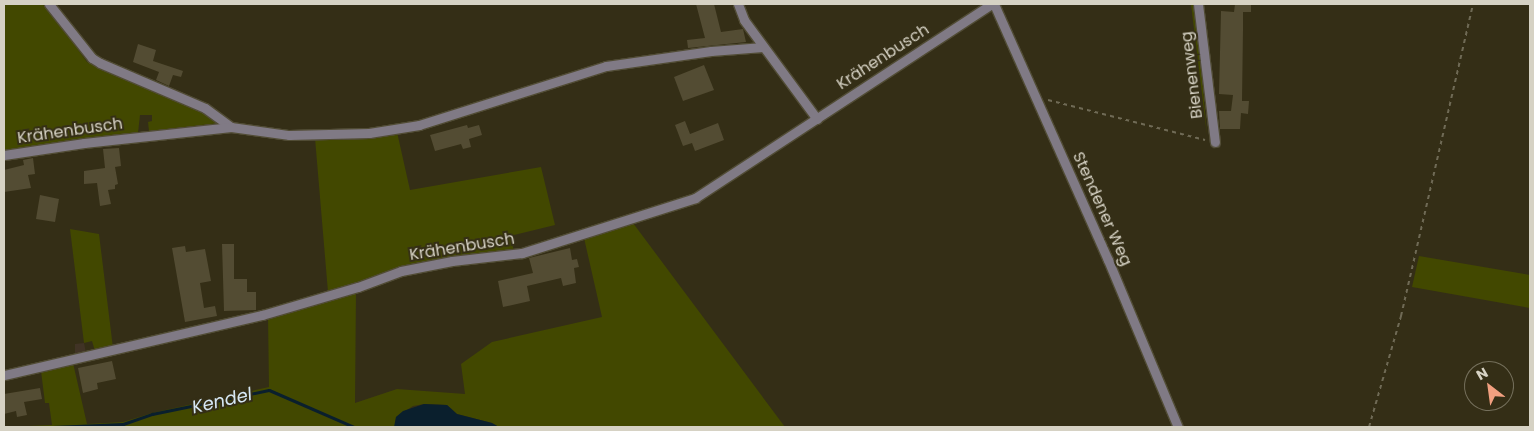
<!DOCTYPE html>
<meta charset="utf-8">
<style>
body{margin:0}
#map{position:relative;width:1534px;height:431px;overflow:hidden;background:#342e16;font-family:Poppins,sans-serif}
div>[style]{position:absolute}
.industrial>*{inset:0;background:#403325}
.green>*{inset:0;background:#424800}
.water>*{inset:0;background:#0a1f2d}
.stream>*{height:3px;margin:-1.5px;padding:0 1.5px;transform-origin:1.5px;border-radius:1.5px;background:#0a1f2d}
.building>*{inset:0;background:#534c33}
.path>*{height:2px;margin-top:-1px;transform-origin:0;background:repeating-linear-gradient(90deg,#6f6a55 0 4px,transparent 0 8px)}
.roads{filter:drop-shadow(1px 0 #514c35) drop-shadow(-1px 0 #514c35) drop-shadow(0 1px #514c35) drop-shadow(0 -1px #514c35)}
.street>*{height:9px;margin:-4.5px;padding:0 4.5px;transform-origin:4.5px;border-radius:4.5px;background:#807a85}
span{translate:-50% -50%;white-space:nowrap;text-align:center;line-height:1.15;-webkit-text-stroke:4px #342e16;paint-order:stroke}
.street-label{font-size:16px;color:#d6d2c4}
.water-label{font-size:18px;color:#d6e7f4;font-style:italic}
.frame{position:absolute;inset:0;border:5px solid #d6d2c4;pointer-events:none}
.north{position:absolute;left:1464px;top:361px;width:50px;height:50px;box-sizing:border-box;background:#342e16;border:1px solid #75705c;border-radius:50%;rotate:330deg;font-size:14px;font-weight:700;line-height:20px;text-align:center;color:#d6d2c4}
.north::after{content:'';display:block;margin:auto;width:18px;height:22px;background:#f2a080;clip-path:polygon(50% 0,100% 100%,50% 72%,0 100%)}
</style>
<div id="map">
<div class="industrial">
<i style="clip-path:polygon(84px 343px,86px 353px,75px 356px,75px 344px)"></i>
</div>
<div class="green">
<i style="clip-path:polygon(4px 4px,41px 4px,47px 7px,87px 62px,203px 112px,220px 123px,149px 131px,148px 122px,152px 121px,152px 115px,140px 115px,138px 133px,4px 151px)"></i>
<i style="clip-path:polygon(1191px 4px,1196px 4px,1207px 135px)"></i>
<i style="clip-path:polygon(397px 132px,410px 190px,541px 167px,555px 225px,510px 236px,514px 251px,355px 284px,328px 292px,315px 138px)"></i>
<i style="clip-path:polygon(633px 223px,785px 427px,499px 427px,492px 423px,457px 414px,447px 405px,424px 404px,413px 406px,396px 417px,395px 427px,4px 427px,52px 425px,49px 403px,45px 403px,41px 371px,73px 363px,87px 424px,123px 422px,152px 413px,269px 387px,268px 316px,356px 291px,355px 403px,397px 389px,465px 394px,461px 364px,492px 342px,602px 317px,584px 238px)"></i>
<i style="clip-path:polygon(70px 229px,99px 234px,113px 348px,95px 351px,92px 341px,84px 343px)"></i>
<i style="clip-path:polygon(1419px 256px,1530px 275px,1530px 308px,1412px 287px)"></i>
</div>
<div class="water">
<i style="clip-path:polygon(424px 404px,447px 405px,457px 414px,492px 423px,499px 427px,394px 427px,396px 417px,403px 411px)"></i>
</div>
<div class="stream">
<i style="left:53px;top:427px;width:70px;rotate:-2.5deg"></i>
<i style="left:123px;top:424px;width:31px;rotate:-19deg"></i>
<i style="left:152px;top:414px;width:119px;rotate:-11.6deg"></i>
<i style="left:269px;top:390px;width:93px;rotate:23.5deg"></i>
</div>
<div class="building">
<i style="clip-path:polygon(696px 4px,714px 4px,721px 32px,743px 29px,746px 42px,688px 48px,687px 40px,705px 38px)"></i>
<i style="clip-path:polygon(1235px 4px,1251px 4px,1251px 12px,1243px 12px,1243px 29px,1242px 101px,1249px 101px,1248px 114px,1241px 113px,1240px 129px,1220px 129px,1219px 111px,1231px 111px,1233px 95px,1219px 94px,1221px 11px,1234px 12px)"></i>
<i style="clip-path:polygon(138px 44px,156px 50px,153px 61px,183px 71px,181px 77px,173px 75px,169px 86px,156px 80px,159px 72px,133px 62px)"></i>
<i style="clip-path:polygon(704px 65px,714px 90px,683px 101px,674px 77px)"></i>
<i style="clip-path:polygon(685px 121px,690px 134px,718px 123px,724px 140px,695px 151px,692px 143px,683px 146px,675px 125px)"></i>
<i style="clip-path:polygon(467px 125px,468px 128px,479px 125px,482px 135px,469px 139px,471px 147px,463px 149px,461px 144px,435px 151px,430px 135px)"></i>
<i style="clip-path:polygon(119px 148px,121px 166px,115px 167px,118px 184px,115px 185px,115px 189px,108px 190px,111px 204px,100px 206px,97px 183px,84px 184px,84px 171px,105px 168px,103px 149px)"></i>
<i style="clip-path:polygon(33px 158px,35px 174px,28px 175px,31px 188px,4px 192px,4px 170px,24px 165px,23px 160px)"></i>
<i style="clip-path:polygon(40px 195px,59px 199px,55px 222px,36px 219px)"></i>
<i style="clip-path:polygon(222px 244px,234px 244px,234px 279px,247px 279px,247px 292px,256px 292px,256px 310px,224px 311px)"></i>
<i style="clip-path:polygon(185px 246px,186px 252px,205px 249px,211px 281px,200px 283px,204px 308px,215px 306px,217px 316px,185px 322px,172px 248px)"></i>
<i style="clip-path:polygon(570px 248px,572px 260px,577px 259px,579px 267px,574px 268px,576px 283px,563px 286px,561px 278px,527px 286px,530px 301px,503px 307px,498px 281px,533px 273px,529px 258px)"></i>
<i style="clip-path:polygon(112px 361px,116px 379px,97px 383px,98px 389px,83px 393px,78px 368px)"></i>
<i style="clip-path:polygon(40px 388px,42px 399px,24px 402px,27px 415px,17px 417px,16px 411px,4px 414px,4px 394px)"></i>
</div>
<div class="path">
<i style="left:1048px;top:100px;width:162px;rotate:14.3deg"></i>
<i style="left:1369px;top:427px;width:116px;rotate:-73.9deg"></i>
<i style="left:1401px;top:316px;width:320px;rotate:-77deg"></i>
</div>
<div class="roads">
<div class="street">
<i style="left:49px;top:4px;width:69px;rotate:51.5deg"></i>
<i style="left:92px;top:58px;width:9px;rotate:32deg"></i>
<i style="left:100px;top:63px;width:114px;rotate:23.2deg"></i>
<i style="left:205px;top:108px;width:32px;rotate:36deg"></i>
<i style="left:231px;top:127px;width:59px;rotate:7.9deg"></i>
<i style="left:289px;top:135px;width:80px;rotate:-1.4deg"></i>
<i style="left:369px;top:133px;width:51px;rotate:-9.1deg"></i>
<i style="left:419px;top:125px;width:196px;rotate:-17.5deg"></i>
<i style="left:606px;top:66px;width:106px;rotate:-8.1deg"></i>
<i style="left:711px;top:51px;width:52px;rotate:-4.4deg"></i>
<i style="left:738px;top:4px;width:17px;rotate:69deg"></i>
<i style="left:744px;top:20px;width:123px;rotate:53.6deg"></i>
<i style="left:994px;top:4px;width:280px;rotate:66deg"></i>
<i style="left:1108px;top:260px;width:181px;rotate:67.3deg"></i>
<i style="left:1198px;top:4px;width:139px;rotate:83deg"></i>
<i style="left:4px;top:155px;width:81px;rotate:-8.5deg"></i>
<i style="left:84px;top:143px;width:148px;rotate:-6.2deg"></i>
<i style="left:4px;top:375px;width:265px;rotate:-13.1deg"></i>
<i style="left:262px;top:315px;width:100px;rotate:-16.3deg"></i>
<i style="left:358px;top:287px;width:46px;rotate:-20.4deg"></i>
<i style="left:401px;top:271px;width:52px;rotate:-11.1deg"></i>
<i style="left:452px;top:261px;width:70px;rotate:-6.5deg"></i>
<i style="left:522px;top:253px;width:182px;rotate:-17.6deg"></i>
<i style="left:695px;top:198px;width:354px;rotate:-33.2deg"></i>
</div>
</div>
<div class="street-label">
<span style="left:883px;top:57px;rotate:-33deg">Krähenbusch</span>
<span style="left:1192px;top:75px;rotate:-97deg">Bienenweg</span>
<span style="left:70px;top:131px;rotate:-8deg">Krähenbusch</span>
<span style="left:1102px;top:209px;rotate:66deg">Stendener Weg</span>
<span style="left:462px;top:247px;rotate:-9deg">Krähenbusch</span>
</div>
<div class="water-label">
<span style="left:222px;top:401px;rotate:-13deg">Kendel</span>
</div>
<div class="frame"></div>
<div class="north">N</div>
</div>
